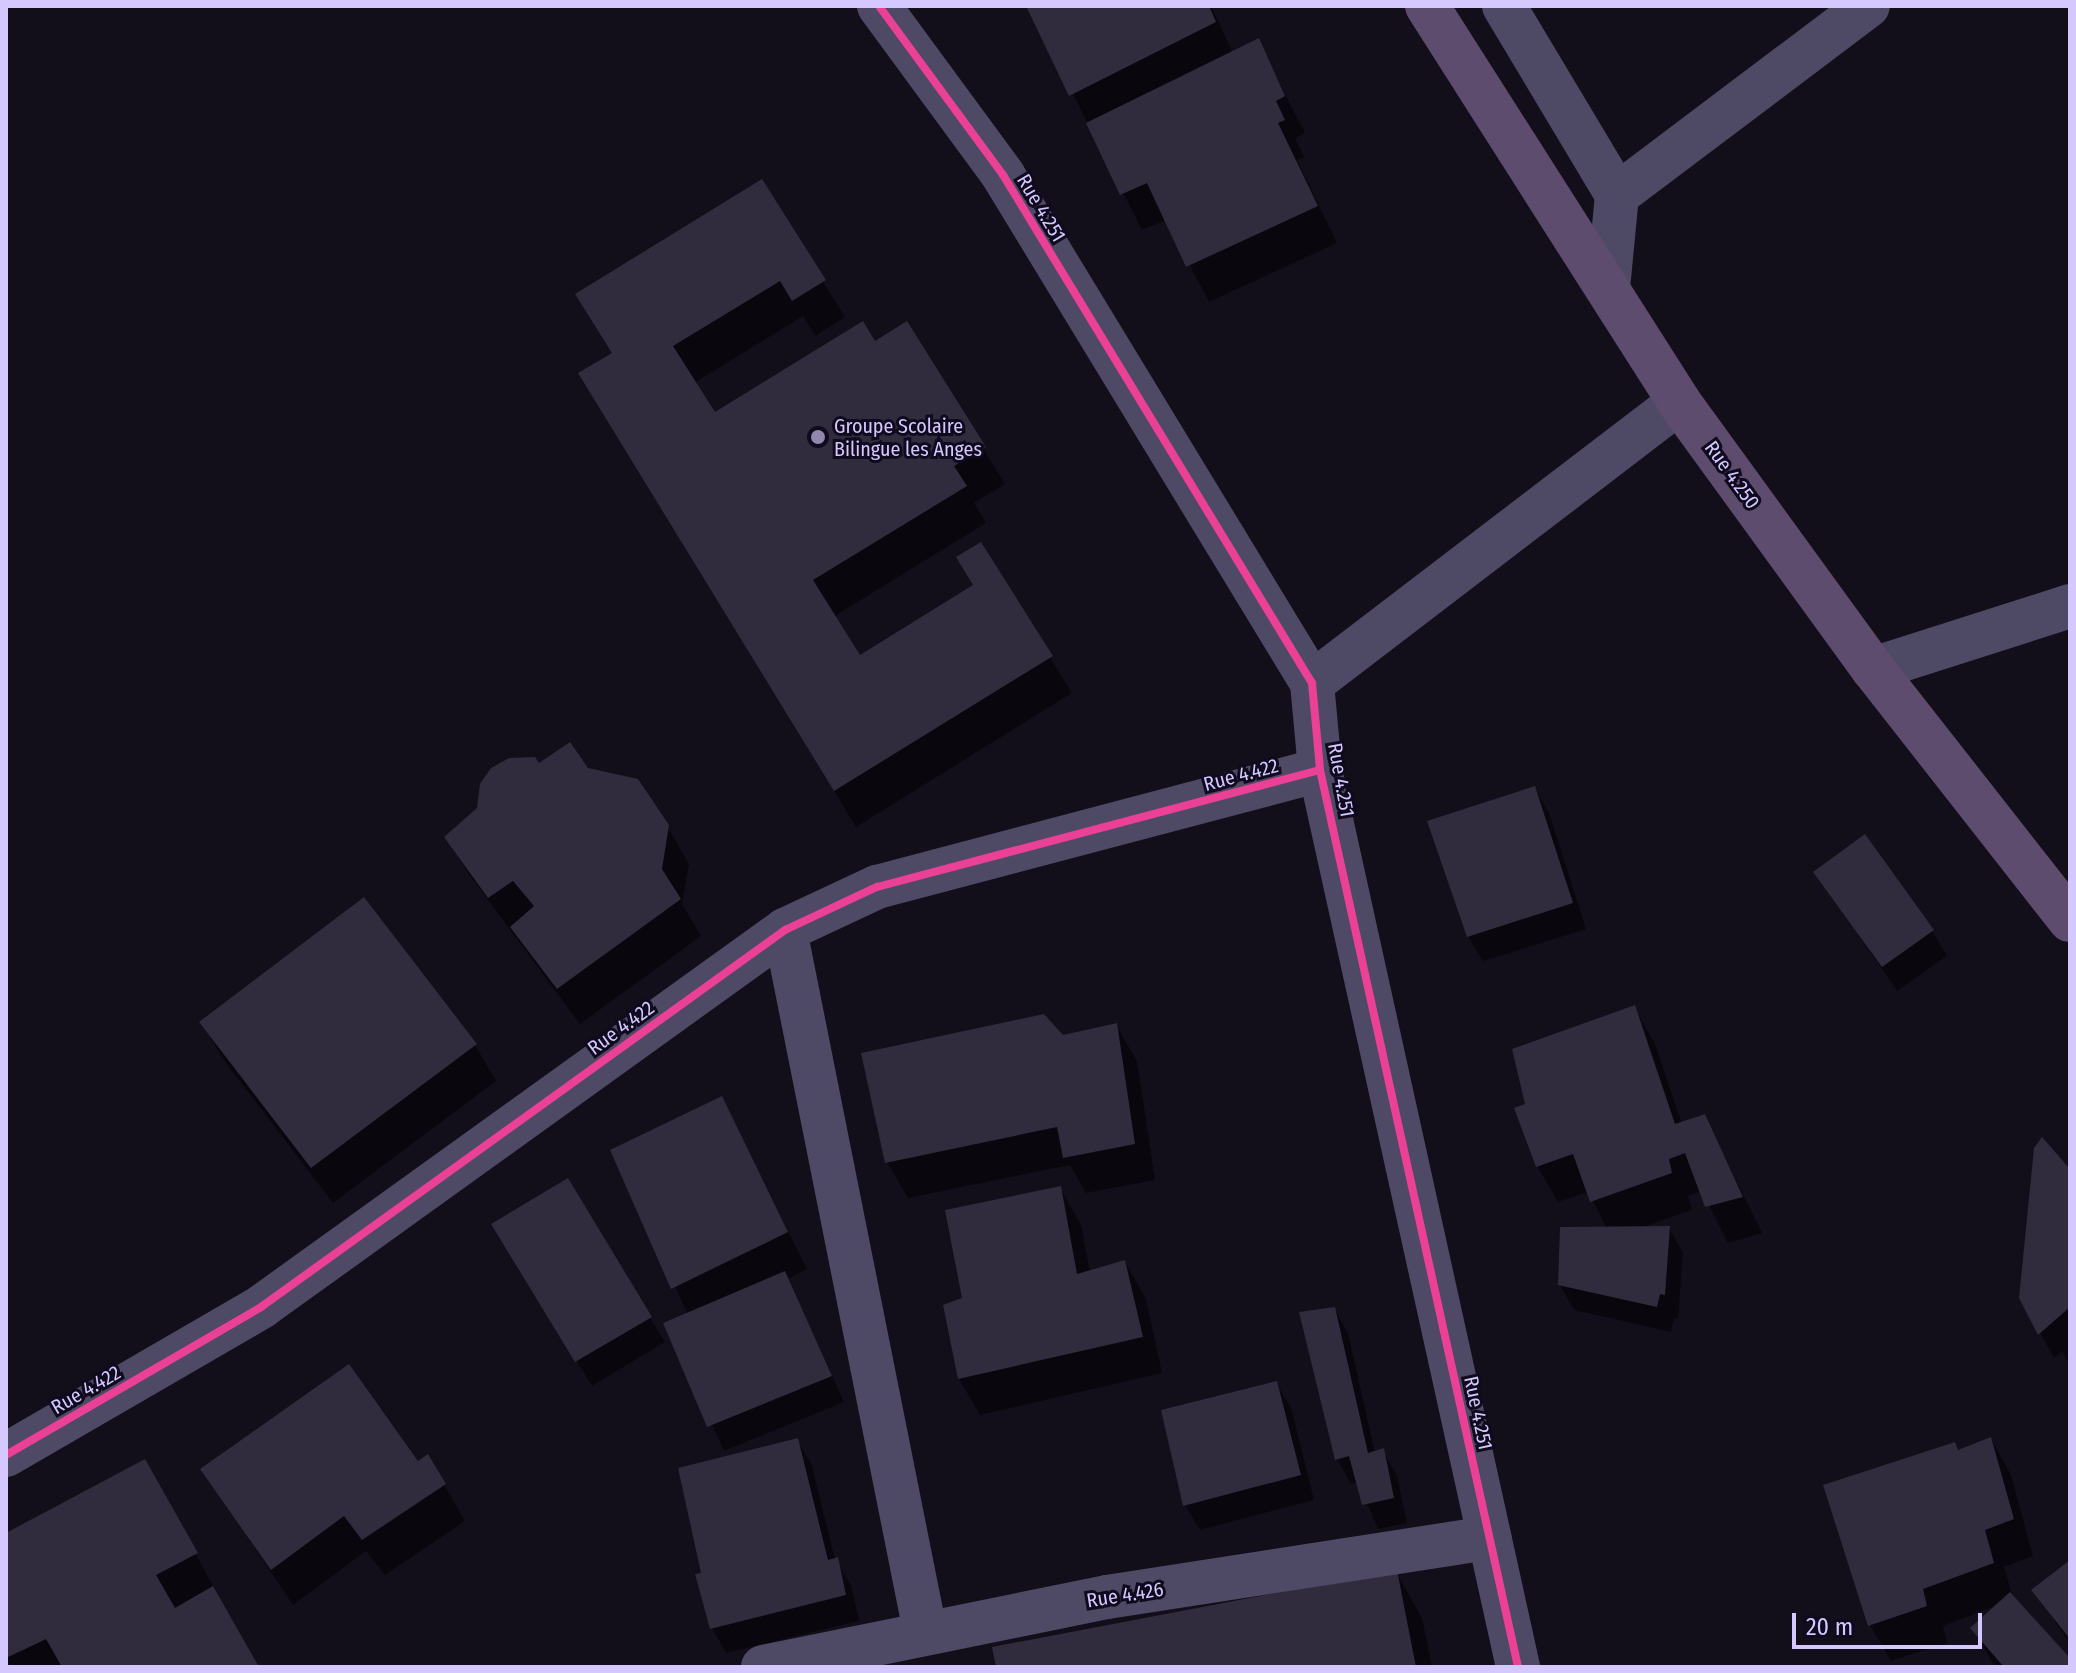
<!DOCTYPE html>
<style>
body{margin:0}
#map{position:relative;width:2076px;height:1673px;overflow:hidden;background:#120e1a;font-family:"Fira Sans Condensed",sans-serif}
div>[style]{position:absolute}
.shadow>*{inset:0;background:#0007}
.building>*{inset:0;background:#312b3e}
.minor>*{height:44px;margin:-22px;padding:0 22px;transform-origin:22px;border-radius:22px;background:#4e4964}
.major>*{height:44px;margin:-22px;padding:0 22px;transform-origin:22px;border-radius:22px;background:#5d4c6d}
.cycleway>*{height:8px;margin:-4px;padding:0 4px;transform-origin:4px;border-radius:4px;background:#ea4096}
.dots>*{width:22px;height:22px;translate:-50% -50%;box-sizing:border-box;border:4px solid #100a1e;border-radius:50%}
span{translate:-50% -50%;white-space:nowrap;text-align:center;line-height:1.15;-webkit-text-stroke:6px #100a1e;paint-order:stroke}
.street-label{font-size:20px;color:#d5c8ff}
.poi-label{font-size:20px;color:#d5c8ff}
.left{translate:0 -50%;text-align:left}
.frame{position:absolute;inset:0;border:8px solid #d5c8ff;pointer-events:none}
.scale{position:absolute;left:1792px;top:1613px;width:190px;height:36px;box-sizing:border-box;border:4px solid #d5c8ff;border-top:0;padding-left:10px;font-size:24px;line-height:28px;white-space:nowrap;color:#d5c8ff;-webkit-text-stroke:6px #100a1e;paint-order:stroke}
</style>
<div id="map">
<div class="shadow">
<i style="clip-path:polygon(1028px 6px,1211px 6px,1233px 53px,1258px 41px,1305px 133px,1295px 138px,1304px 157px,1297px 160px,1337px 243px,1209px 302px,1166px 220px,1142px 230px)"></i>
<i style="clip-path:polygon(761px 182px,845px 317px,815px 336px,803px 316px,694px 383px,714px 415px,874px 343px,906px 323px,1005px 484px,974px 503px,986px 523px,833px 617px,859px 658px,975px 586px,980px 545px,1072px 693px,856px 827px,602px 410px,613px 354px)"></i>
<i style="clip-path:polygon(539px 766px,587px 770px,667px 826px,689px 864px,682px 904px,701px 936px,580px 1024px,468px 873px,446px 837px)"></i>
<i style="clip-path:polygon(1534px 788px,1549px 813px,1586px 929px,1483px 961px,1468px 936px)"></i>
<i style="clip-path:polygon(1816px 872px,1932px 931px,1947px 956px,1897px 991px)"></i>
<i style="clip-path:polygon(1634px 1007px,1655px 1044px,1682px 1124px,1705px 1117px,1762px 1233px,1728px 1243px,1702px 1191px,1688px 1196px,1692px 1210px,1640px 1228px,1669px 1228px,1683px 1253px,1678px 1319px,1674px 1318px,1671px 1332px,1574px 1310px,1560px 1285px,1607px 1228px,1588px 1192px,1558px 1202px,1537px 1166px,1527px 1105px)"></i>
<i style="clip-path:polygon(202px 1023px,475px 1045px,496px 1081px,333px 1203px,223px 1059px)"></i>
<i style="clip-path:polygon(1116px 1025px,1137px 1061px,1155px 1180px,1086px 1193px,1070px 1165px,908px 1198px,887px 1162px)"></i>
<i style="clip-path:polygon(721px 1098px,807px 1269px,788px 1279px,844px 1402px,724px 1451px,665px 1324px,688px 1315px,612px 1151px)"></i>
<i style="clip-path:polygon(2070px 1173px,2070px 1366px,2062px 1351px,2054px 1358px,2021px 1298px)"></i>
<i style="clip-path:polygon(1060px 1188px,1081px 1225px,1090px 1272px,1125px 1262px,1146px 1299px,1162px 1373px,980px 1415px,959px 1379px,964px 1300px)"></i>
<i style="clip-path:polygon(508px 1250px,650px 1318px,665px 1342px,592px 1386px)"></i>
<i style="clip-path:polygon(1334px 1308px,1348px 1333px,1375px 1453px,1383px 1451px,1397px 1476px,1407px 1523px,1378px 1529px,1358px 1482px,1351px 1484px,1337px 1459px)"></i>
<i style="clip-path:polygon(1276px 1383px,1291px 1408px,1314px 1500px,1200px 1530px,1185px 1505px)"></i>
<i style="clip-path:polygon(1991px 1439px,2011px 1475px,2033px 1556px,2004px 1567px,2013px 1598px,2070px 1661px,2070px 1667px,1995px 1667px,1973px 1628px,1998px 1605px,1943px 1626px,1947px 1643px,1891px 1661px,1870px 1625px,1958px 1452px)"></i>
<i style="clip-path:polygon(797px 1440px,812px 1465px,835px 1560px,851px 1585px,859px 1621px,726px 1653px,712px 1628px,703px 1574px)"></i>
<i style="clip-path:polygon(428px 1457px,465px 1521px,385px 1575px,366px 1551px,293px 1605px,203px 1470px,418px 1463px)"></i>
<i style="clip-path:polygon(165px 1498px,257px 1667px,11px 1667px,6px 1658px,6px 1536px)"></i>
<i style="clip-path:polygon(2070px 1563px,2070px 1643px,2034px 1591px)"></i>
<i style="clip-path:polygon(1396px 1572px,1422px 1618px,1432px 1667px,998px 1667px)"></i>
</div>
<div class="building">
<i style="clip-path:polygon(1026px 6px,1209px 6px,1216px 22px,1069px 96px)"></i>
<i style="clip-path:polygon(1259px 38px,1285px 96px,1276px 101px,1285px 120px,1278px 123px,1318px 206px,1186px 267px,1147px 183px,1120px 195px,1086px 123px)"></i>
<i style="clip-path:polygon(762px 179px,826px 280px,792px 301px,780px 281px,673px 346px,715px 412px,863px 321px,875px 341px,907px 321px,986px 447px,954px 466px,967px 486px,813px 580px,860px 655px,973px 585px,956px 557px,981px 542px,1053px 656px,834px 791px,578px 373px,612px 353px,575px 294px)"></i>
<i style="clip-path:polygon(570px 742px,588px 768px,638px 779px,669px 825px,662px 869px,681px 899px,557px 989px,510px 927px,534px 906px,513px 881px,488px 898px,444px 837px,477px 808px,480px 784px,491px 768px,509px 758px,535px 757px,539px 763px)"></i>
<i style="clip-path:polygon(1535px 786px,1573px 903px,1467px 937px,1427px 821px)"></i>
<i style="clip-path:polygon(1865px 834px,1934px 930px,1882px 967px,1813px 872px)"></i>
<i style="clip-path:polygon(364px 897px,477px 1044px,311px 1168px,199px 1022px)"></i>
<i style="clip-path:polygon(1635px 1005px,1675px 1124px,1705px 1114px,1743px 1197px,1705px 1207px,1685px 1153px,1669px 1159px,1672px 1173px,1590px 1202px,1573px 1154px,1536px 1167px,1514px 1108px,1525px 1104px,1512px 1049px)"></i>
<i style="clip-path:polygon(1044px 1014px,1063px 1035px,1117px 1023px,1135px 1144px,1063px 1158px,1057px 1127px,885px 1163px,861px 1053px)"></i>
<i style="clip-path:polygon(722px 1096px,788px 1232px,671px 1289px,610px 1150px)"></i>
<i style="clip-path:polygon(2042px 1137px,2070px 1169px,2070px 1307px,2038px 1335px,2019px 1298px,2034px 1148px)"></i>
<i style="clip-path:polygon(568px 1178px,652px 1317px,575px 1362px,491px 1224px)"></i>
<i style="clip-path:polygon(1061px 1186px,1077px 1274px,1125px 1260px,1143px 1337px,958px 1379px,943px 1305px,962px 1298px,945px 1210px)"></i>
<i style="clip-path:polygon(1670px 1226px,1665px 1295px,1660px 1294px,1657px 1307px,1558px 1285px,1560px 1227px)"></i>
<i style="clip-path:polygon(785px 1271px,832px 1376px,707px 1427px,663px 1323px)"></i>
<i style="clip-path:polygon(1335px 1307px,1368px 1453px,1384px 1448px,1394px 1498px,1362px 1505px,1349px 1456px,1335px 1460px,1299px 1312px)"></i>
<i style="clip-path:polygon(349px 1364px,418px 1461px,428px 1454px,446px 1484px,362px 1540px,344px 1516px,271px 1570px,200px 1469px)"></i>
<i style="clip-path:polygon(1277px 1381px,1301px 1475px,1183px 1506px,1161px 1410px)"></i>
<i style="clip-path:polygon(1991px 1437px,2014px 1519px,1985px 1530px,1994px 1563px,1923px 1589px,1927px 1606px,1868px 1626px,1823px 1485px,1955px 1442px,1958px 1450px)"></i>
<i style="clip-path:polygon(798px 1438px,828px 1560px,838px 1557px,846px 1595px,710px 1629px,695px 1574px,701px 1573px,678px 1468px)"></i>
<i style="clip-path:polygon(145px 1459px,198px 1553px,156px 1575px,175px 1608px,213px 1586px,259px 1667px,62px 1667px,46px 1639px,6px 1658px,6px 1533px)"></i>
<i style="clip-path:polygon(2070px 1560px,2070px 1639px,2031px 1590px)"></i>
<i style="clip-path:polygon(1397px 1570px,1416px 1667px,996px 1667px,992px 1647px)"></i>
<i style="clip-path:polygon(2010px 1592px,2070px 1658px,2070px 1667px,2004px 1667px,1970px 1628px)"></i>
</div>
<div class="minor">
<i style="left:879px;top:6px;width:210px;rotate:53.7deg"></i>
<i style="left:1003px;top:175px;width:595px;rotate:58.69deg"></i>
<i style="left:1312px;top:683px;width:87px;rotate:84.7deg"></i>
<i style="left:1320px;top:770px;width:919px;rotate:77.55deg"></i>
<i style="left:1504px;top:6px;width:220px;rotate:59.1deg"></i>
<i style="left:1617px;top:195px;width:93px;rotate:95.5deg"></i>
<i style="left:1617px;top:195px;width:314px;rotate:-37deg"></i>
<i style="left:1873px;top:669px;width:207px;rotate:-17.7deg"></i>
<i style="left:1312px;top:683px;width:462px;rotate:-37.4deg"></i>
<i style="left:785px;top:930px;width:715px;rotate:78.71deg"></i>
<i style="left:6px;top:1455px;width:295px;rotate:-30.1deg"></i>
<i style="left:261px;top:1307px;width:646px;rotate:-35.73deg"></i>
<i style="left:785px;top:930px;width:102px;rotate:-25.1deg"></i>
<i style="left:877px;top:887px;width:458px;rotate:-14.8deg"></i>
<i style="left:763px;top:1667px;width:351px;rotate:-11.5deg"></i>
<i style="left:1107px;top:1597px;width:387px;rotate:-8.8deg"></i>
</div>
<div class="major">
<i style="left:1427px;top:6px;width:469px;rotate:57.5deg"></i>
<i style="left:1679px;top:402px;width:330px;rotate:54deg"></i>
<i style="left:1873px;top:669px;width:319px;rotate:51.9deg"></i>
</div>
<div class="cycleway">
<i style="left:879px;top:6px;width:210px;rotate:53.7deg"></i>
<i style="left:1003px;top:175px;width:595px;rotate:58.69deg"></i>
<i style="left:1312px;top:683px;width:87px;rotate:84.7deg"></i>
<i style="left:1320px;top:770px;width:919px;rotate:77.55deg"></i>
<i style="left:6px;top:1455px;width:295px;rotate:-30.1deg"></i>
<i style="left:261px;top:1307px;width:646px;rotate:-35.73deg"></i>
<i style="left:785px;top:930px;width:102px;rotate:-25.1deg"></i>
<i style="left:877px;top:887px;width:458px;rotate:-14.8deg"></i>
</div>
<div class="dots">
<i style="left:818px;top:437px;background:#9187af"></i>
</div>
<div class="street-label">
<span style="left:1041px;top:208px;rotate:59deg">Rue 4.251</span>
<span style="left:1732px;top:475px;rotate:54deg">Rue 4.250</span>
<span style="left:1241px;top:775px;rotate:-15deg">Rue 4.422</span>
<span style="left:1341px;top:780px;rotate:80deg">Rue 4.251</span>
<span style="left:621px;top:1028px;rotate:-36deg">Rue 4.422</span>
<span style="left:86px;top:1390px;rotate:-30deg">Rue 4.422</span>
<span style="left:1478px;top:1413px;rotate:78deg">Rue 4.251</span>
<span style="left:1125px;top:1595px;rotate:-9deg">Rue 4.426</span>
</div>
<div class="poi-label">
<span class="left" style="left:834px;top:438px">Groupe Scolaire<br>Bilingue les Anges</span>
</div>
<div class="frame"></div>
<div class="scale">20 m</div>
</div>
